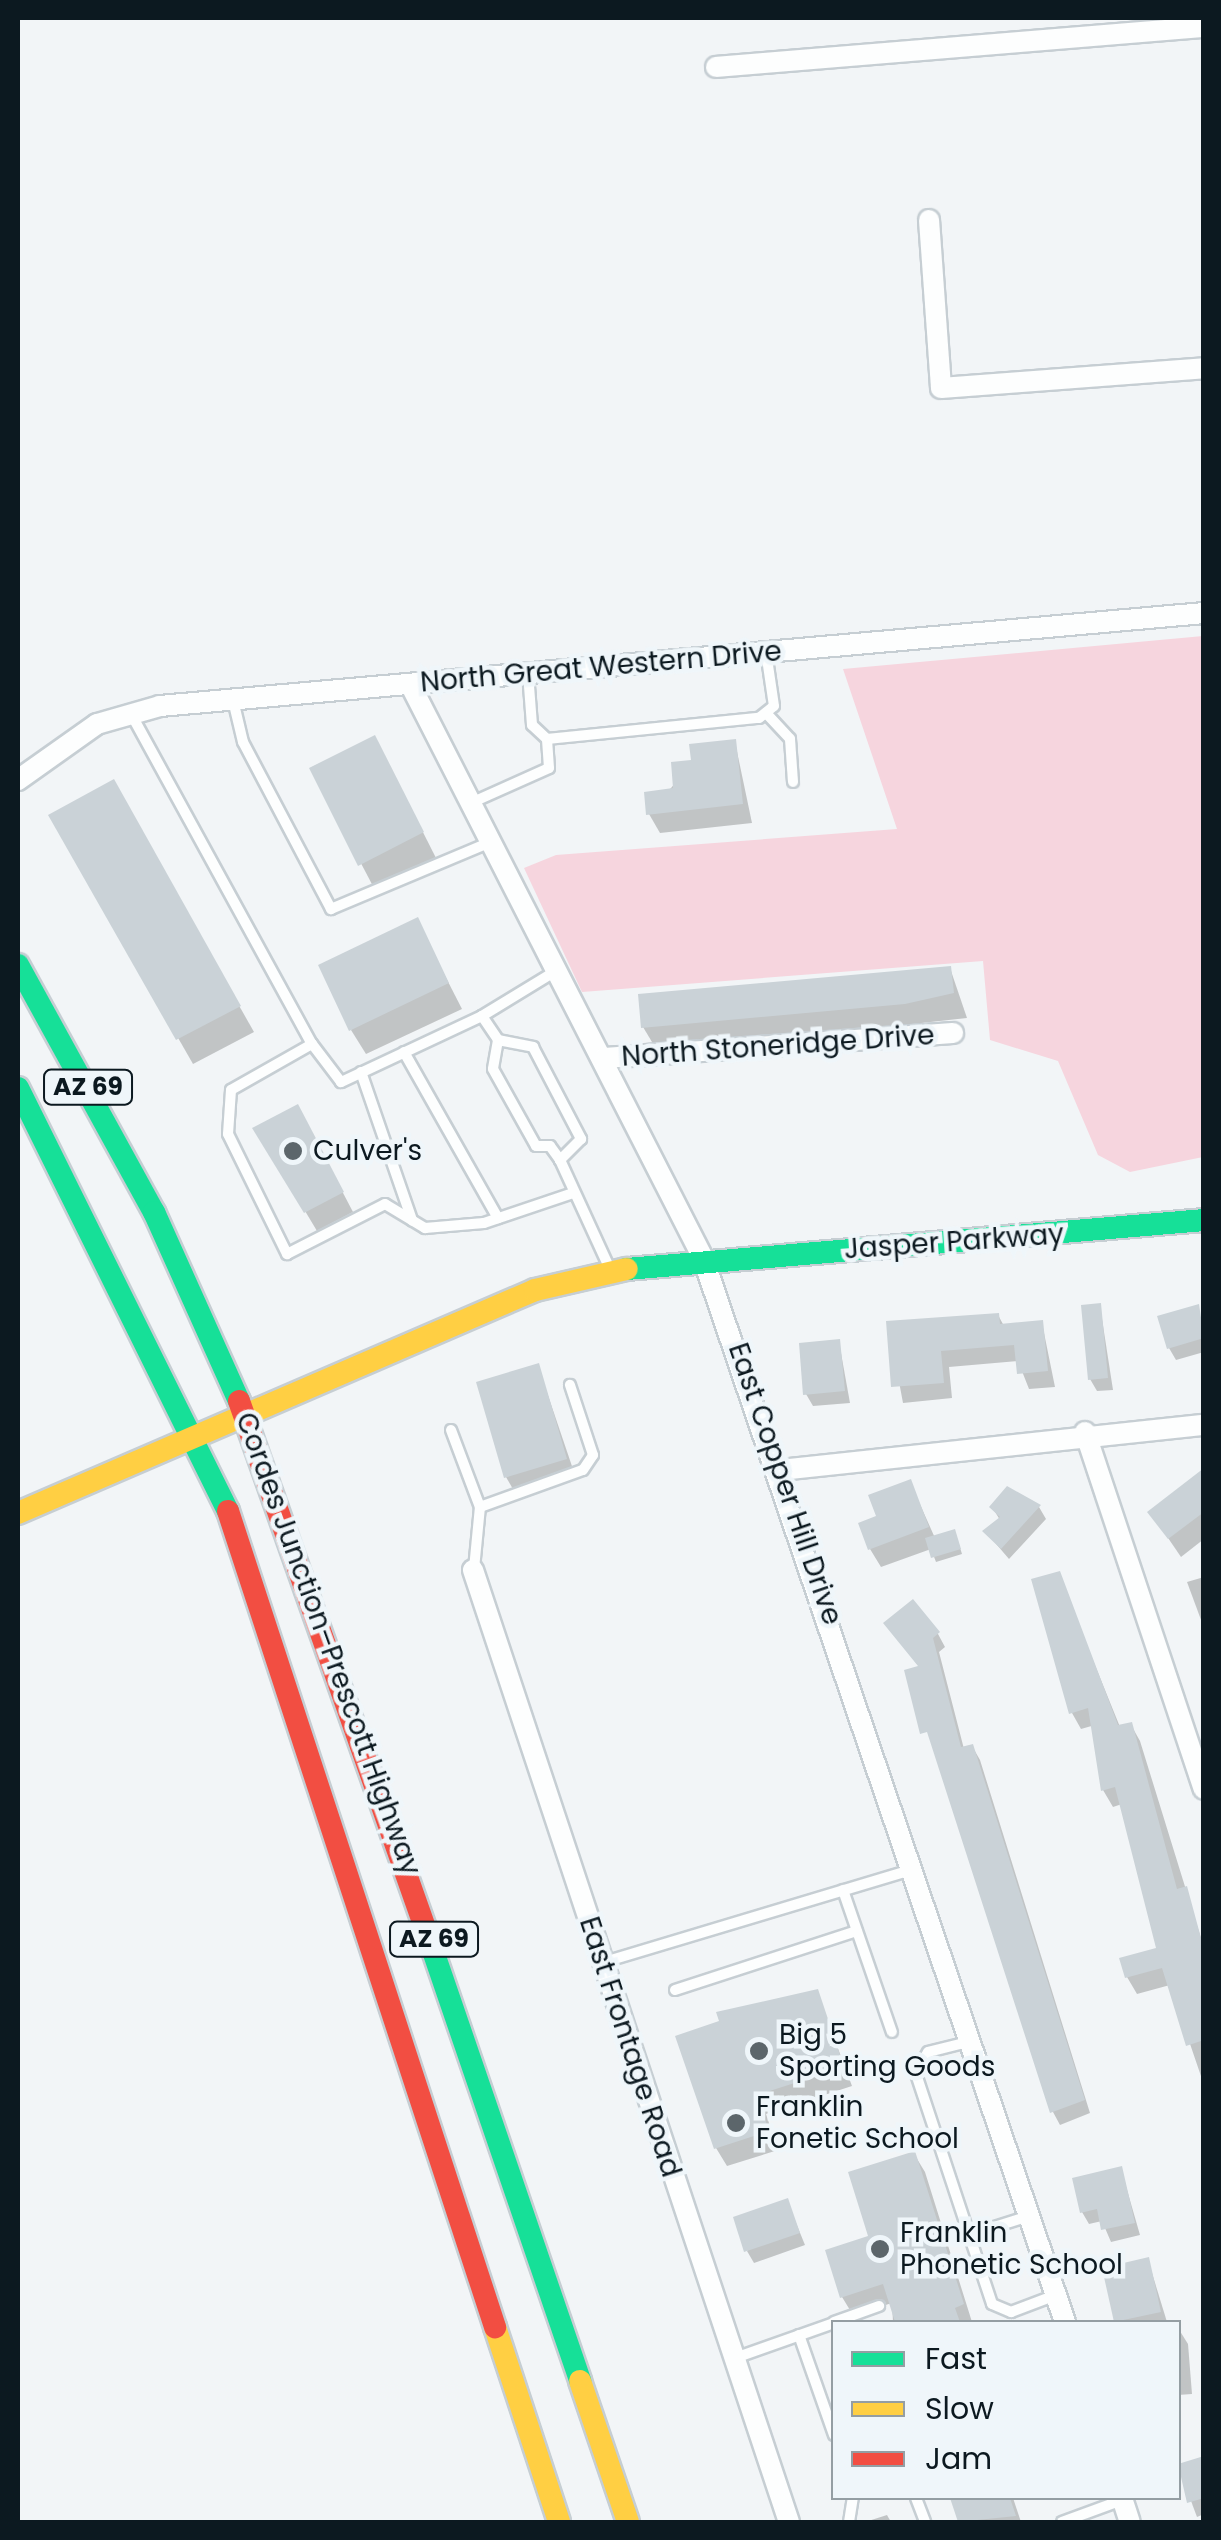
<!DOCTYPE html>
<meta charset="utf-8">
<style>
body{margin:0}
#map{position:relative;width:1221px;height:2540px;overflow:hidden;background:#f2f5f7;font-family:Poppins,sans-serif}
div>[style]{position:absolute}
.green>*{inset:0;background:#f6d5de}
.shadow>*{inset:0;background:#0003}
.building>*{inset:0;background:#cad2d7}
.roads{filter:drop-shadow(2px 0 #c6ced3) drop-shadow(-2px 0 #c6ced3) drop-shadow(0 2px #c6ced3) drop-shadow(0 -2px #c6ced3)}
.lane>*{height:10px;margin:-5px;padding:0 5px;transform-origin:5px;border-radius:5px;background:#fdfefe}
.street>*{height:20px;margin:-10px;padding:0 10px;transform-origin:10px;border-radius:10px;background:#fdfefe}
.fast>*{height:22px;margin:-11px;padding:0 11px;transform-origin:11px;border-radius:11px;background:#16e098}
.slow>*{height:22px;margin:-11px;padding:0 11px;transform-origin:11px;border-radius:11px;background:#ffcf43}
.jam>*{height:22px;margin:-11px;padding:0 11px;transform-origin:11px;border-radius:11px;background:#f24e42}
.dots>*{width:28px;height:28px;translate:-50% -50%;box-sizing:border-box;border:5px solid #eff6fa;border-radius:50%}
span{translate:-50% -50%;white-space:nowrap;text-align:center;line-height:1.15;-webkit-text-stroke:9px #eff6fa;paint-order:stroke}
.shield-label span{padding:2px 8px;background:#eff6fa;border:2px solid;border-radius:8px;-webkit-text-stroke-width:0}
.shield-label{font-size:25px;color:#0c1920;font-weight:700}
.street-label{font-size:28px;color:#0c1920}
.poi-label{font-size:28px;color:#0c1920}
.left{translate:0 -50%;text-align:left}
.frame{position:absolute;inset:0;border:20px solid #0c1920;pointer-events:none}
.legend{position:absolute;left:831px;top:2320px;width:350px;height:180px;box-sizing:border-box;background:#eff6fa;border:2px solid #949ea3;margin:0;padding:12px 18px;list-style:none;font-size:30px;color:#0c1920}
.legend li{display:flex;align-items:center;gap:20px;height:50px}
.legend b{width:50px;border:2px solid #949ea3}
</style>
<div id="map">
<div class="green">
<i style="clip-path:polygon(1203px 636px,1203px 1157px,1130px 1172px,1098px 1155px,1058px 1061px,990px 1040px,983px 961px,582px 992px,524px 868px,556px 855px,897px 829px,843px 669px)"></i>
</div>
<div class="shadow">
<i style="clip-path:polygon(735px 742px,752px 823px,660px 833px,649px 814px,693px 762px)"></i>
<i style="clip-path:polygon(388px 763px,436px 858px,375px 890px,312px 770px)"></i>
<i style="clip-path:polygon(113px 783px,254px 1032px,193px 1064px,51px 816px)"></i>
<i style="clip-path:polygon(417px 921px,462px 1009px,366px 1054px,351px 1030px)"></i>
<i style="clip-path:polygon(950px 968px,967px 1018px,658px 1052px,643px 1027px)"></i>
<i style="clip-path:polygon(308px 1126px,353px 1212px,317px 1231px,256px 1129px)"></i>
<i style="clip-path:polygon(1100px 1306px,1113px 1390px,1097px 1391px,1090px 1379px)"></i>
<i style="clip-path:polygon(1197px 1307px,1204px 1352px,1176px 1360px,1169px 1348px)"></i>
<i style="clip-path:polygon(998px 1315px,1004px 1326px,1042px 1323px,1055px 1387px,1029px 1389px,1018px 1361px,949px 1367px,952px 1398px,903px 1403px,888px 1323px)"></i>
<i style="clip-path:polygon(839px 1342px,850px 1403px,813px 1406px,806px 1394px)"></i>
<i style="clip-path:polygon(538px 1366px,576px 1478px,517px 1496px,506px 1477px)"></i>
<i style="clip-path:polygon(1204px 1471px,1204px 1539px,1181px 1557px,1151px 1513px)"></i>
<i style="clip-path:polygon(910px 1482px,935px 1538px,957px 1538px,962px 1554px,936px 1562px,931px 1549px,881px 1567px,870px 1549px,879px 1517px)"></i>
<i style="clip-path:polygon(992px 1507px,1039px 1507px,1046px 1519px,1009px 1559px,985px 1531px,1000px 1520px)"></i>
<i style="clip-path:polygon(1058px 1574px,1120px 1727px,1131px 1725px,1140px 1741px,1204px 1948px,1204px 2085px,1170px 1985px,1137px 1994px,1127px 1977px,1160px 1950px,1122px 1804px,1113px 1807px,1103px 1790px,1095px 1725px,1081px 1729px,1072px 1713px)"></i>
<i style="clip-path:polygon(1204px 1577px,1204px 1628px,1187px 1582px)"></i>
<i style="clip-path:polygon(887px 1624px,938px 1634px,945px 1647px,939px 1652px,964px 1749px,972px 1746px,980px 1760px,1090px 2113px,1060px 2125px,1053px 2112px,920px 1668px)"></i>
<i style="clip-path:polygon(817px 1992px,852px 2086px,766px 2114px,778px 2150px,727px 2166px,716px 2148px)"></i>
<i style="clip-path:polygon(914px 2154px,925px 2172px,972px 2322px,893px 2322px,892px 2303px,853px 2315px,842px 2297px)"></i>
<i style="clip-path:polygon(1121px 2169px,1140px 2235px,1111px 2242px,1102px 2221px,1089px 2224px,1082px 2212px)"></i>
<i style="clip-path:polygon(787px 2201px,805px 2245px,754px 2263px,747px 2251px)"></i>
<i style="clip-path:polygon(1148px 2260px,1167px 2322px,1117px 2322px,1105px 2270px)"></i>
<i style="clip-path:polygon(1178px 2328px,1188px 2344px,1192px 2394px,1178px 2395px)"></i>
<i style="clip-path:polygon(1204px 2458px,1204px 2514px,1197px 2517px,1178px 2466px)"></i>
<i style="clip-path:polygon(952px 2498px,1013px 2498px,1021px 2522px,961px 2522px)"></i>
<i style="clip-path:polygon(887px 2515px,891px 2522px,865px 2522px)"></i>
</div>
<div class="building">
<i style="clip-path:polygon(375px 735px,424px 832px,358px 866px,309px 768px)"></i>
<i style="clip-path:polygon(736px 739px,743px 804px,646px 815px,644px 792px,673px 788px,671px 762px,691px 760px,689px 744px)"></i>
<i style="clip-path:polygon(114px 779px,241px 1006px,176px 1040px,48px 815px)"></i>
<i style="clip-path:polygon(418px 917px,449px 983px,349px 1031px,318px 965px)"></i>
<i style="clip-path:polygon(951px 966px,954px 993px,905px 1004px,641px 1028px,638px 994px)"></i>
<i style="clip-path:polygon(298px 1104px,344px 1192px,304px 1213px,252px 1128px)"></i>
<i style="clip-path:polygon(1101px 1303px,1108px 1378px,1088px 1380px,1081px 1305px)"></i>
<i style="clip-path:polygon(1199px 1304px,1204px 1338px,1167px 1349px,1157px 1316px)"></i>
<i style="clip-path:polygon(999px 1313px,1000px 1324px,1043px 1320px,1048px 1371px,1017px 1374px,1014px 1345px,941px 1351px,944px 1383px,891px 1387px,886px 1321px)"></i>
<i style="clip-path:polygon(840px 1339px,845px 1391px,803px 1395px,799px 1343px)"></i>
<i style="clip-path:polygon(539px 1363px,567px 1459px,504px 1478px,476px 1382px)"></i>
<i style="clip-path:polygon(1204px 1468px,1204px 1512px,1168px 1539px,1147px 1512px)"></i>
<i style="clip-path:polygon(911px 1479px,929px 1527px,868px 1550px,858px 1523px,876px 1516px,868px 1495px)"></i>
<i style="clip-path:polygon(1007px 1486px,1041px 1505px,1001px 1549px,982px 1531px,1000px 1517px,989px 1507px)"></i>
<i style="clip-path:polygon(955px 1529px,961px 1549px,931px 1558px,925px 1538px)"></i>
<i style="clip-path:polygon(1060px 1571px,1118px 1725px,1132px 1722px,1177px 1889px,1187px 1886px,1204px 1949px,1204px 2040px,1186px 2046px,1162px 1968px,1125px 1978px,1119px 1958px,1156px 1948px,1115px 1787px,1101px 1791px,1088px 1708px,1069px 1714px,1031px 1579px)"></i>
<i style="clip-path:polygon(913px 1599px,940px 1632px,933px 1638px,961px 1747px,973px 1744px,1085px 2100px,1050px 2113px,927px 1732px,920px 1734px,904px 1670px,918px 1666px,883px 1623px)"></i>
<i style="clip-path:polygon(818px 1989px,844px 2067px,757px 2095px,769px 2131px,714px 2149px,675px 2036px,719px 2021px,716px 2012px)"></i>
<i style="clip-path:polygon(915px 2151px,964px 2304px,955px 2308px,960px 2322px,895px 2322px,883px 2284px,840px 2298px,825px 2250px,868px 2236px,848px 2172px)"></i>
<i style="clip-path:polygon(1122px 2166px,1135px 2223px,1101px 2230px,1097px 2209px,1080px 2213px,1072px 2178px)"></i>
<i style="clip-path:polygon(788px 2198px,800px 2233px,744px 2252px,733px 2217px)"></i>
<i style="clip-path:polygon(1149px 2257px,1161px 2312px,1114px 2322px,1102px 2268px)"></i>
<i style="clip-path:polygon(1204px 2456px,1204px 2498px,1187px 2503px,1178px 2464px)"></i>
<i style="clip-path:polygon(950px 2498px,1010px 2498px,1016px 2516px,958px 2522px)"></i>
</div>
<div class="roads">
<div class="lane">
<i style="left:528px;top:673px;width:52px;rotate:85.6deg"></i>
<i style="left:532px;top:725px;width:21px;rotate:43deg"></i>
<i style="left:547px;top:739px;width:213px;rotate:-5.7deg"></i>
<i style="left:759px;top:718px;width:19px;rotate:-39deg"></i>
<i style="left:774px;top:706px;width:55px;rotate:-98.4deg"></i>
<i style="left:233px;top:700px;width:43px;rotate:76.6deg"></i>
<i style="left:243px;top:742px;width:189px;rotate:62.2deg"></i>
<i style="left:331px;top:909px;width:173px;rotate:-22.8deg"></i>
<i style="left:130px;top:712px;width:379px;rotate:61.3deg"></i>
<i style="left:766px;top:713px;width:35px;rotate:47deg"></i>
<i style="left:790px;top:739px;width:43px;rotate:86deg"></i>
<i style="left:473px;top:802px;width:83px;rotate:-24.1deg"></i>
<i style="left:549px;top:768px;width:29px;rotate:-94deg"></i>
<i style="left:559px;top:969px;width:90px;rotate:148.6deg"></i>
<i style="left:482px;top:1016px;width:29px;rotate:56deg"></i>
<i style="left:498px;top:1040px;width:36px;rotate:11deg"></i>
<i style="left:533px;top:1047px;width:104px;rotate:62.4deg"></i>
<i style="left:581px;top:1139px;width:30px;rotate:135deg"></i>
<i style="left:560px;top:1160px;width:120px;rotate:65.4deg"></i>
<i style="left:482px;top:1016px;width:156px;rotate:154.9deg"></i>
<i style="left:341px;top:1082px;width:48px;rotate:-127.3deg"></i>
<i style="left:312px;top:1044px;width:93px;rotate:150.4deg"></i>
<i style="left:231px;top:1090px;width:44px;rotate:93.9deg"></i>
<i style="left:228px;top:1134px;width:134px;rotate:63.8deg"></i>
<i style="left:287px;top:1254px;width:110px;rotate:-27deg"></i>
<i style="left:385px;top:1204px;width:47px;rotate:31deg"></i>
<i style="left:425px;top:1228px;width:59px;rotate:-4.8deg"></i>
<i style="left:484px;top:1223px;width:94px;rotate:-18.6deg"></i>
<i style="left:498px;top:1040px;width:29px;rotate:100deg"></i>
<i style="left:493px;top:1069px;width:88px;rotate:60.8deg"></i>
<i style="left:536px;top:1146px;width:14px"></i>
<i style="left:550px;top:1146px;width:17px;rotate:54deg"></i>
<i style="left:404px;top:1052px;width:191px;rotate:60.5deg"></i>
<i style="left:361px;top:1072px;width:157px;rotate:71deg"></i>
<i style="left:451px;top:1430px;width:82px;rotate:69.4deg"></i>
<i style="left:474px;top:1569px;width:62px;rotate:-84.5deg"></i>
<i style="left:480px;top:1507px;width:109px;rotate:-19.8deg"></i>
<i style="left:583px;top:1470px;width:18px;rotate:-56deg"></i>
<i style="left:593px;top:1455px;width:74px;rotate:-108.2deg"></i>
<i style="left:843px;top:1890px;width:150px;rotate:71deg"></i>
<i style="left:601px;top:1963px;width:324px;rotate:-16.7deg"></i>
<i style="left:675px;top:1990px;width:191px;rotate:-18deg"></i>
<i style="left:972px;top:2041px;width:45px;rotate:166deg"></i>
<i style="left:928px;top:2052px;width:25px;rotate:119deg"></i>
<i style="left:916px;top:2074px;width:242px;rotate:71.7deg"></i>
<i style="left:992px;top:2304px;width:21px;rotate:23deg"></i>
<i style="left:1011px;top:2312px;width:48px;rotate:-20.7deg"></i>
<i style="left:969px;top:2235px;width:63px;rotate:-17.6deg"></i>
<i style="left:834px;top:2322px;width:48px;rotate:-19.6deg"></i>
<i style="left:799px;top:2335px;width:106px;rotate:70.7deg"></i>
<i style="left:735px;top:2358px;width:105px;rotate:-19.5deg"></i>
<i style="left:916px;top:2498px;width:26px;rotate:69deg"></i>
<i style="left:849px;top:2522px;width:24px;rotate:-81deg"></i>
<i style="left:1062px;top:2522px;width:64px;rotate:-20.1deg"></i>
</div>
<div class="street">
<i style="left:716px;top:67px;width:490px;rotate:-4.7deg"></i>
<i style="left:929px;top:220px;width:168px;rotate:85.9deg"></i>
<i style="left:941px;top:388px;width:264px;rotate:-4.3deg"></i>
<i style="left:410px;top:684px;width:644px;rotate:62.96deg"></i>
<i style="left:703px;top:1258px;width:1124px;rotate:71.21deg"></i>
<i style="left:18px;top:780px;width:97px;rotate:-35.3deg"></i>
<i style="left:97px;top:724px;width:66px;rotate:-15.9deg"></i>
<i style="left:160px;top:706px;width:1048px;rotate:-5.09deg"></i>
<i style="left:604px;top:1058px;width:350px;rotate:-4.1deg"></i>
<i style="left:1085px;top:1432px;width:376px;rotate:71.6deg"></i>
<i style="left:781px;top:1470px;width:425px;rotate:-6.1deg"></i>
<i style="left:473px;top:1570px;width:1003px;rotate:71.64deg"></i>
<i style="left:1122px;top:2498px;width:25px;rotate:72deg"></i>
</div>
<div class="fast">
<i style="left:18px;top:965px;width:282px;rotate:61.2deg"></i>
<i style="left:154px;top:1212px;width:207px;rotate:65.8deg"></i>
<i style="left:18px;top:1088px;width:472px;rotate:63.6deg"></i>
<i style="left:627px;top:1269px;width:579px;rotate:-4.85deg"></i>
<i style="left:430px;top:1942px;width:464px;rotate:71.1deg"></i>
</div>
<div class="slow">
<i style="left:18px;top:1513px;width:563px;rotate:-23.33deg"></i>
<i style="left:535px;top:1290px;width:94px;rotate:-12.9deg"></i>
<i style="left:495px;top:2327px;width:205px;rotate:71.8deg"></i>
<i style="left:580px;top:2381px;width:149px;rotate:71.2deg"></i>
</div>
<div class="jam">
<i style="left:239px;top:1401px;width:574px;rotate:70.55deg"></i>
<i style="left:228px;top:1511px;width:859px;rotate:71.88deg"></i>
</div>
</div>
<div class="dots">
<i style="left:293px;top:1151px;background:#5c666b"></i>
<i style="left:759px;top:2051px;background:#5c666b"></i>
<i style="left:736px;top:2123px;background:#5c666b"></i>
<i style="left:880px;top:2249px;background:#5c666b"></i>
</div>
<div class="shield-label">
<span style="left:88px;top:1087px">AZ 69</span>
<span style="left:434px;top:1939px">AZ 69</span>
</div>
<div class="street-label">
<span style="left:601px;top:667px;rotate:-5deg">North Great Western Drive</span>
<span style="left:778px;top:1046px;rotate:-4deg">North Stoneridge Drive</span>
<span style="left:954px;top:1242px;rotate:-4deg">Jasper Parkway</span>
<span style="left:785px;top:1484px;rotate:71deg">East Copper Hill Drive</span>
<span style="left:328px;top:1644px;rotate:70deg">Cordes Junction–Prescott Highway</span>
<span style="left:630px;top:2047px;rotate:72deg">East Frontage Road</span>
</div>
<div class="poi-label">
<span class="left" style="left:313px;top:1151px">Culver's</span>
<span class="left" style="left:779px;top:2051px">Big 5<br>Sporting Goods</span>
<span class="left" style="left:756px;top:2123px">Franklin<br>Fonetic School</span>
<span class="left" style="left:900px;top:2249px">Franklin<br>Phonetic School</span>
</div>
<div class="frame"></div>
<ul class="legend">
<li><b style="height:12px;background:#16e098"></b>Fast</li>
<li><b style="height:12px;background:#ffcf43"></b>Slow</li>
<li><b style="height:12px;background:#f24e42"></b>Jam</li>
</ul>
</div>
